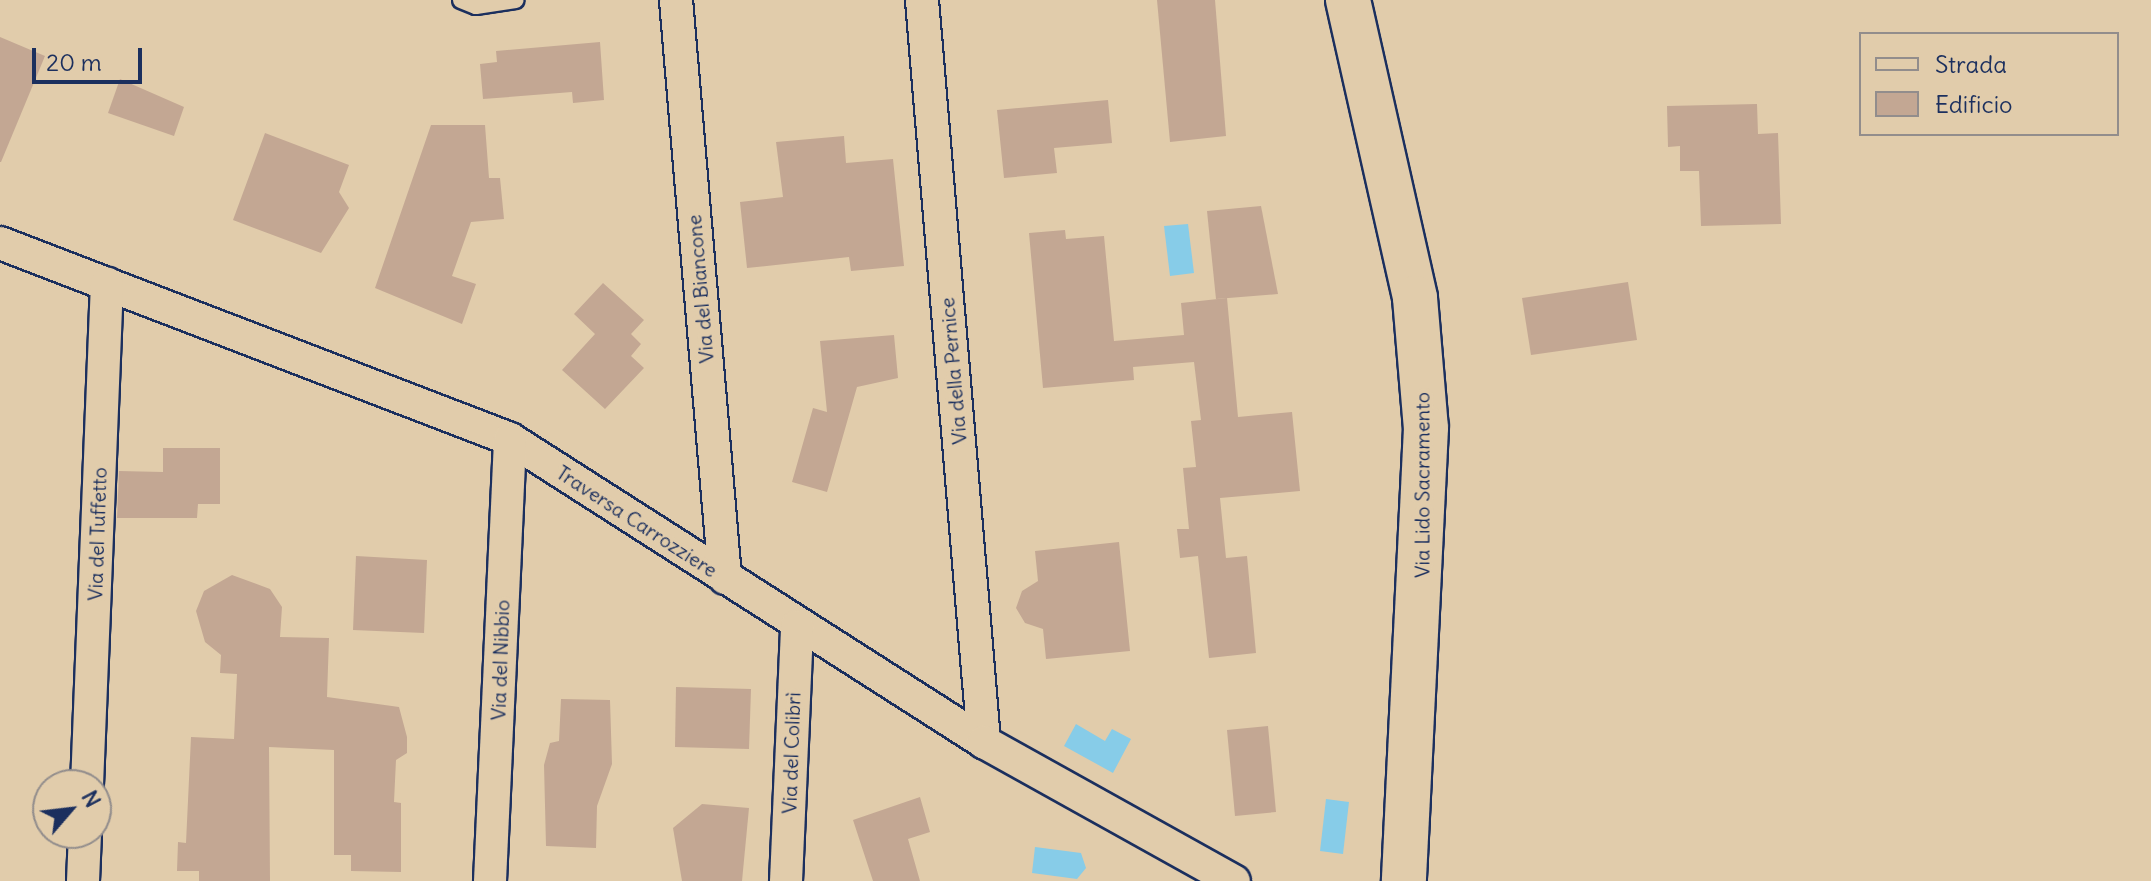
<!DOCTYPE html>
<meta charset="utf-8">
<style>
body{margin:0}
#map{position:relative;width:2151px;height:881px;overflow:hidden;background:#e1ccab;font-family:Delius,sans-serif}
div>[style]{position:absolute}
.water>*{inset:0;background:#87cce8}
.building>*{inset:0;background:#c3a793}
.roads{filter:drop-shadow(2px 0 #1b2f5e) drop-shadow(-2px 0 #1b2f5e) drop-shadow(0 2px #1b2f5e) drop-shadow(0 -2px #1b2f5e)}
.lane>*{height:16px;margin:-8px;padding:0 8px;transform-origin:8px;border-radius:8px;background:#e1ccab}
.street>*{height:32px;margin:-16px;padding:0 16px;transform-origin:16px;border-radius:16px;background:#e1ccab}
.secondary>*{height:44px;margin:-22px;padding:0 22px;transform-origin:22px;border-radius:22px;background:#e1ccab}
span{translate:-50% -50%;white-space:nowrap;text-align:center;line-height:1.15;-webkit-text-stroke:8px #e1ccab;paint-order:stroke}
.street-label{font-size:20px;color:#1b2f5e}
.legend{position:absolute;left:1859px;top:32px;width:260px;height:104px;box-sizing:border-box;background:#e1ccab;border:2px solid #928d8c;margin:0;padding:10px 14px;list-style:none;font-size:24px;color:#1b2f5e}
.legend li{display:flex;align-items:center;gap:16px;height:40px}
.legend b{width:40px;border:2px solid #928d8c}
.north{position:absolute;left:32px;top:769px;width:80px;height:80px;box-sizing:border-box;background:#e1ccab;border:2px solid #928d8c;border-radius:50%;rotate:62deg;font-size:22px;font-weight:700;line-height:32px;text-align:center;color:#1b2f5e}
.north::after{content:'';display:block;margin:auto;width:28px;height:36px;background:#1b2f5e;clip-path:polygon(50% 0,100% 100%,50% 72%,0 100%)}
.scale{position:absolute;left:32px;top:48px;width:110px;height:36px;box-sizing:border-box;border:4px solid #1b2f5e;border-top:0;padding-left:10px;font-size:24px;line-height:28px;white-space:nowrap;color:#1b2f5e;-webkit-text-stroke:6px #e1ccab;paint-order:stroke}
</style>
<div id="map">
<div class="water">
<i style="clip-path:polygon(1188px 224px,1194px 273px,1170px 276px,1164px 226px)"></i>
<i style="clip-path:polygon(1076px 724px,1105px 741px,1112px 729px,1131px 739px,1113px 773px,1064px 746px)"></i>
<i style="clip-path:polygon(1326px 799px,1349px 802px,1343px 854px,1320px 851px)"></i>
<i style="clip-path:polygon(1035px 847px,1081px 853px,1086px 868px,1077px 879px,1032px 873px)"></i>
</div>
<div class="building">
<i style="clip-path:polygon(1157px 0,1215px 0,1226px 136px,1170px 142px)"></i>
<i style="clip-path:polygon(0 37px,45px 56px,1px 162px,0 162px)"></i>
<i style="clip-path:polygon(600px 42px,604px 100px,573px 103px,572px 92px,483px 99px,480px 64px,497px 62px,496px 51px)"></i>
<i style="clip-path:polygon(120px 79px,184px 107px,174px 136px,108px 113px)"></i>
<i style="clip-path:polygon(1108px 100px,1112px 143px,1054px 148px,1057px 173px,1004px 178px,997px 110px)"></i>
<i style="clip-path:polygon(1757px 104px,1758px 134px,1778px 133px,1781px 224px,1701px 226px,1699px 171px,1680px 171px,1680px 146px,1668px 147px,1667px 106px)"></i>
<i style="clip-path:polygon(431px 125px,485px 125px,489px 178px,500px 178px,504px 219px,471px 222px,452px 276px,476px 284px,462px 324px,375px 288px)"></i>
<i style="clip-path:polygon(265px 133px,349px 165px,339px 192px,349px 208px,321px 253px,233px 220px)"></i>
<i style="clip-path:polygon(844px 136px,846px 163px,893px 159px,904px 266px,851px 271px,849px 257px,747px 268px,740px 202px,783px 197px,776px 142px)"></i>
<i style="clip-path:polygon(1261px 206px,1278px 294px,1216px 299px,1207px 211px)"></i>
<i style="clip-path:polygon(1065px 230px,1066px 239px,1104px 236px,1114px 341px,1184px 335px,1181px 303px,1227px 298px,1238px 417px,1292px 412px,1300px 491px,1220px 498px,1226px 558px,1247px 556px,1256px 653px,1209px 658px,1198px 556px,1180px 558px,1177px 529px,1189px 529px,1183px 468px,1196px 467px,1191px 421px,1201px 420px,1194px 362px,1133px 367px,1134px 380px,1043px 388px,1029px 233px)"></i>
<i style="clip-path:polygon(1628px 282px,1637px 340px,1531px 355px,1522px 298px)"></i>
<i style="clip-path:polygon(603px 283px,644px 320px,631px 334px,641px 344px,631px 356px,644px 368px,605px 409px,562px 370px,595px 334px,574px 314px)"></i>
<i style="clip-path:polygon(894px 335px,898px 378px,857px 387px,827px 492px,792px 482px,813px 408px,827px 412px,820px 341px)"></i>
<i style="clip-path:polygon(163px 448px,220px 448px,220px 504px,198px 504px,197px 518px,117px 518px,119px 471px,163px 472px)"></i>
<i style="clip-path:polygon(1119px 542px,1130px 651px,1046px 659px,1043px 629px,1025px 623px,1016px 608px,1022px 591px,1038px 581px,1035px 551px)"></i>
<i style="clip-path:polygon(356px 556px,427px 560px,424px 633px,353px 630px)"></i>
<i style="clip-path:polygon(232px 575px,270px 589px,282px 607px,280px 637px,329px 638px,327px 697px,399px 707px,407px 737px,407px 753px,396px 760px,394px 802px,401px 803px,401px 872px,351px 871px,351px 855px,334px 855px,334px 750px,269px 747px,270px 881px,199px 881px,199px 871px,177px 871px,178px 842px,186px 843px,191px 737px,234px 739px,237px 674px,220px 673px,221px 655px,205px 642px,196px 611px,204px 591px)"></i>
<i style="clip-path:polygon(676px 687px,751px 689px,749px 749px,675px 747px)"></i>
<i style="clip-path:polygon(561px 699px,610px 700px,612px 764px,597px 806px,596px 848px,546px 846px,544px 765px,550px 743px,559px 741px)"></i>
<i style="clip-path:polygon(1268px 726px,1276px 812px,1235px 816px,1227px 730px)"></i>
<i style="clip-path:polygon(920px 797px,930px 832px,908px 839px,920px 881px,873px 881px,853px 820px)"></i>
<i style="clip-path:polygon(702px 804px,749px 808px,742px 881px,682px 881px,673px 828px)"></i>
</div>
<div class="roads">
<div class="lane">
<i style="left:461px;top:0;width:16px;rotate:22deg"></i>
<i style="left:476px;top:6px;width:40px;rotate:-8.5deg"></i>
</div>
<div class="street">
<i style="left:676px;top:0;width:580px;rotate:85.15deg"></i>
<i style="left:922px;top:0;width:745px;rotate:85.22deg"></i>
<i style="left:0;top:243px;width:546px;rotate:21.02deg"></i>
<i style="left:510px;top:439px;width:563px;rotate:32.59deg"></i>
<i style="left:984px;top:742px;width:286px;rotate:29.1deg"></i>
<i style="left:87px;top:785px;width:502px;rotate:-87.72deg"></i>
<i style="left:83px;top:881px;width:48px;rotate:-87.6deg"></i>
<i style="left:490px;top:881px;width:442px;rotate:-87.4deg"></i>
<i style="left:786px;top:881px;width:255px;rotate:-87.5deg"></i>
</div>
<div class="secondary">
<i style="left:1348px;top:0;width:305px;rotate:77.3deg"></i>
<i style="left:1415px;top:298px;width:130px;rotate:85.2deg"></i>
<i style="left:1426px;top:428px;width:454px;rotate:92.8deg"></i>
</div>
</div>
<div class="street-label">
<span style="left:700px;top:289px;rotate:-95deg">Via del Biancone</span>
<span style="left:953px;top:371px;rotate:-95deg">Via della Pernice</span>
<span style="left:1422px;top:485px;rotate:-90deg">Via Lido Sacramento</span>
<span style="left:637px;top:521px;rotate:33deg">Traversa Carrozziere</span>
<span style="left:97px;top:534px;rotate:-88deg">Via del Tuffetto</span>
<span style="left:500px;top:660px;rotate:-88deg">Via del Nibbio</span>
<span style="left:791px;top:753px;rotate:-88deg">Via del Colibrì</span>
</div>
<ul class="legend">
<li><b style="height:10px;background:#e1ccab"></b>Strada</li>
<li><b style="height:22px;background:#c3a793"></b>Edificio</li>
</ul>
<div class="north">N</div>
<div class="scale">20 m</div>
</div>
